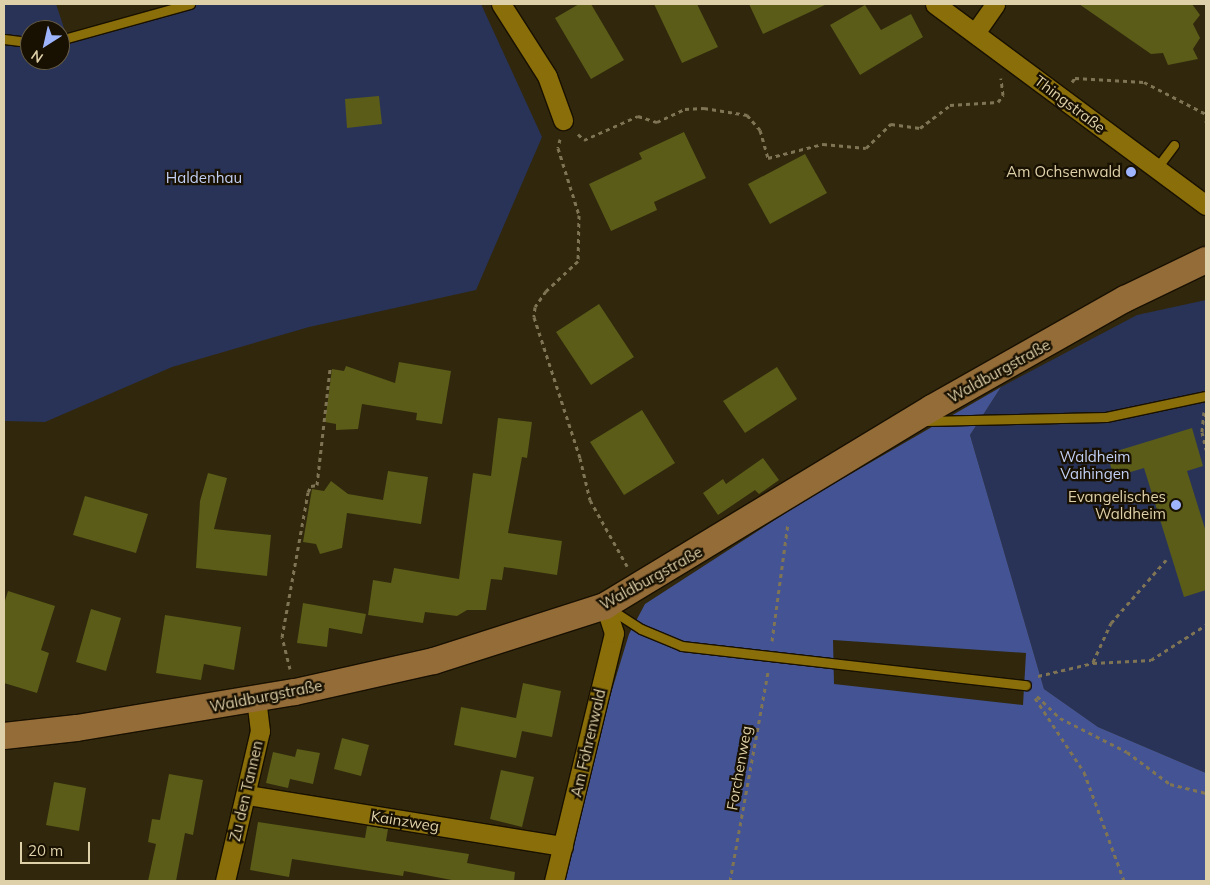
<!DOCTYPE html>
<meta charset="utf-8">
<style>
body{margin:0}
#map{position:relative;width:1210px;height:885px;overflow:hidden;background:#30270c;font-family:Mulish,sans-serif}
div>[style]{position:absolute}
.green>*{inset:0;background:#293358}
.forest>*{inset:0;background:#435393}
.building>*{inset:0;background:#5a5c18}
.path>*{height:3px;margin-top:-1.5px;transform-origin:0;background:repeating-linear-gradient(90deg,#7f7453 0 4px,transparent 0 8px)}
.roads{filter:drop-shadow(1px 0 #181000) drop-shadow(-1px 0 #181000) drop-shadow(0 1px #181000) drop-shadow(0 -1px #181000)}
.lane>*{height:9px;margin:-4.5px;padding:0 4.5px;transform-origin:4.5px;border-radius:4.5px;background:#8a6e09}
.street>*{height:19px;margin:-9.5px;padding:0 9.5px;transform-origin:9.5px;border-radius:9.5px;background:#8a6e09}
.secondary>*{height:26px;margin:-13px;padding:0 13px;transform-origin:13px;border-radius:13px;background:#946c38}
.dots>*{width:14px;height:14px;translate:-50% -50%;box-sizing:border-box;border:2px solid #181000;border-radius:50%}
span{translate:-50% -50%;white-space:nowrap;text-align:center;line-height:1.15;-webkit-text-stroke:4.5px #181000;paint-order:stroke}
.street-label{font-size:15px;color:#ded0a9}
.poi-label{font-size:15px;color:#ded0a9}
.right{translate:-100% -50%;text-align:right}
.park-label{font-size:15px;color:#c2cff4}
.frame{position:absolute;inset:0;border:5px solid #ded0a9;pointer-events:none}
.north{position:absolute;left:20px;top:20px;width:50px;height:50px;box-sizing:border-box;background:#181000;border:1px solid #675d44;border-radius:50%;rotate:215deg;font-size:14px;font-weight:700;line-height:20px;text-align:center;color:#ded0a9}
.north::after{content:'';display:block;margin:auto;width:18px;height:22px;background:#9eb4fd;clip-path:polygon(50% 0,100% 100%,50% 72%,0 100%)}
.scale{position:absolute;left:20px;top:842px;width:70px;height:22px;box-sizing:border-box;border:2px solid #ded0a9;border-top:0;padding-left:6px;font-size:15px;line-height:18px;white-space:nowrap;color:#ded0a9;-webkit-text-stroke:4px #181000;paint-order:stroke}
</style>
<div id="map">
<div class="green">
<i style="clip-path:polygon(evenodd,4px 4px,56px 4px,68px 40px,190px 4px,481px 4px,542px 137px,476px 290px,309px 327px,172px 367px,45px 422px,4px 421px,4px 4px,30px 30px,60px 30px,60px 60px,30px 60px,30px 30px)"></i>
<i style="clip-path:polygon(1206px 300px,1206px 773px,1098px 727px,1044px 689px,970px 435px,1001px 387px,1137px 315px)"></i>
</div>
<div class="forest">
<i style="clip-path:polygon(evenodd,1001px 387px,970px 435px,1044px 689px,1098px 727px,1206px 773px,1206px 881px,554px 881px,629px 634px,645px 604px,804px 501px,1001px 387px,833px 640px,1026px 653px,1023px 705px,834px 684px,833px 640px)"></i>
</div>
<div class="building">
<i style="clip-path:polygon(579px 4px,591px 4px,624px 60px,591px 79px,555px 18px)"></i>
<i style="clip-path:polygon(654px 4px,697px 4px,718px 47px,682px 63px)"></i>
<i style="clip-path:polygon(749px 4px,827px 4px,763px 34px)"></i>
<i style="clip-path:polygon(1079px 4px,1192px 4px,1200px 15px,1193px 24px,1200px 38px,1193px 49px,1198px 59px,1168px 65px,1163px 53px,1151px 54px)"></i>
<i style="clip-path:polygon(865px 5px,881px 30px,911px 14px,923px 37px,860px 75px,830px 25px)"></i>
<i style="clip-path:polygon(379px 96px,382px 124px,347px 128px,345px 99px)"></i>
<i style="clip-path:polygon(684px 132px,706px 178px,654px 202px,657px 210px,611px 231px,589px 184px,642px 159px,639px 153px)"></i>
<i style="clip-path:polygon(805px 154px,827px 193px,770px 224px,748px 184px)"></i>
<i style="clip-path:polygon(599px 304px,634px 357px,591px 385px,556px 332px)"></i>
<i style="clip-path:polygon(399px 362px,451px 371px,442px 424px,416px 420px,417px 413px,362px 404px,358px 429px,336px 430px,336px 424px,325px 422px,332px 369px,344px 371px,346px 366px,395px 383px)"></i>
<i style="clip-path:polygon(777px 367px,797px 399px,745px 433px,723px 401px)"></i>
<i style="clip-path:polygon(642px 410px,675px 463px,624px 495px,590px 442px)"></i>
<i style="clip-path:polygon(498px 418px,532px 422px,527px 458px,522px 457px,508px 533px,562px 541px,557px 575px,504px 567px,502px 580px,491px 579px,486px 610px,467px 610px,457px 616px,425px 612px,423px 623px,368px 615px,373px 580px,391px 583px,394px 568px,459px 579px,473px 473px,491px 476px)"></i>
<i style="clip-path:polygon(1192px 428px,1203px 466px,1187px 471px,1206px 532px,1206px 590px,1184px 597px,1144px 468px,1114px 477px,1107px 454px)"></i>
<i style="clip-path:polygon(763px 458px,779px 480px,759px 494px,755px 490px,718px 515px,703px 493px,723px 479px,726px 484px)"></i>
<i style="clip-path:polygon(388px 471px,428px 477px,421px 524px,347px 513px,342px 548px,320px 554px,316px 544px,303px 542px,312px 489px,324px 491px,331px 481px,348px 494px,383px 500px)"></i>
<i style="clip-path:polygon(208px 473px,227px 478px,214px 529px,271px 535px,267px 576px,196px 568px,200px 501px)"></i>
<i style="clip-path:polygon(85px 496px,148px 514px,136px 553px,73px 535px)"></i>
<i style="clip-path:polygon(8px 591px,55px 606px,41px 650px,49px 653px,37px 693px,4px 683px,4px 604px)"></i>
<i style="clip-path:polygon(303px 603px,366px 614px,362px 634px,329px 628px,327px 647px,297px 643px)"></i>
<i style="clip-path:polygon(91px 609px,121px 618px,106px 671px,76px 662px)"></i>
<i style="clip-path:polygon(165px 615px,241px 627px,234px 670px,204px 664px,201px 680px,156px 673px)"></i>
<i style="clip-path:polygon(523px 683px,561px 691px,552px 737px,522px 731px,516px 758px,454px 745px,461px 707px,516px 718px)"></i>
<i style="clip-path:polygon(342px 738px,369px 745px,361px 776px,334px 769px)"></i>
<i style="clip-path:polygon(297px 749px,320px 753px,313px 784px,290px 779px,288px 788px,266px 783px,273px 752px,295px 757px)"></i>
<i style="clip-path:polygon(501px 770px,534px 777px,522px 827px,490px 819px)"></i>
<i style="clip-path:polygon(169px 774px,203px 780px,193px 835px,185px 833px,176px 881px,148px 881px,156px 844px,148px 842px,152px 819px,160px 820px)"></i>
<i style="clip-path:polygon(54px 782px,86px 788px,79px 831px,46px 825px)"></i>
<i style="clip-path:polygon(258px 822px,365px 838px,367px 826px,388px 829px,386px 841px,469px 854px,467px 863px,515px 872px,514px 881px,457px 881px,404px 871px,403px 876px,292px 859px,289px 877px,250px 870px)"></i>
</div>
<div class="path">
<i style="left:1072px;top:82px;width:5px;rotate:-53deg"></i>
<i style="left:1075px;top:78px;width:69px;rotate:3.3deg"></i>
<i style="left:1144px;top:82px;width:70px;rotate:27.3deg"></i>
<i style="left:1206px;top:122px;width:1px;rotate:-90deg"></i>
<i style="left:578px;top:134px;width:8px;rotate:45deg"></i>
<i style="left:584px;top:140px;width:59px;rotate:-24deg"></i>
<i style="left:638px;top:116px;width:20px;rotate:18deg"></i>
<i style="left:657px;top:122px;width:31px;rotate:-25deg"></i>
<i style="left:685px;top:109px;width:19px;rotate:-3deg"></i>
<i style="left:704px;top:108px;width:44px;rotate:9.2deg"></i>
<i style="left:747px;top:115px;width:20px;rotate:49deg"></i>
<i style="left:760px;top:130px;width:29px;rotate:74deg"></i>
<i style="left:768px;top:158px;width:57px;rotate:-14.3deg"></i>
<i style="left:823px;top:144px;width:43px;rotate:5.3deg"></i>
<i style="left:866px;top:148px;width:35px;rotate:-44deg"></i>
<i style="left:891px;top:124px;width:29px;rotate:8deg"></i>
<i style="left:920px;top:128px;width:38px;rotate:-37deg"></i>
<i style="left:950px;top:105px;width:48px;rotate:-3.6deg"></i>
<i style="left:998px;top:102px;width:9px;rotate:-54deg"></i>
<i style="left:1003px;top:95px;width:17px;rotate:-97deg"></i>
<i style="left:560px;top:139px;width:9px;rotate:103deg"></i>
<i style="left:558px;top:148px;width:70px;rotate:72.6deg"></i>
<i style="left:579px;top:215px;width:46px;rotate:91.2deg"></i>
<i style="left:578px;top:261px;width:44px;rotate:136.8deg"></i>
<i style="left:546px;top:291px;width:19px;rotate:125deg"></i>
<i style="left:535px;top:307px;width:10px;rotate:96deg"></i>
<i style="left:534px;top:317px;width:148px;rotate:71.9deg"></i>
<i style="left:580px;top:458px;width:43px;rotate:76.6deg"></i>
<i style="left:590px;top:500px;width:76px;rotate:60.7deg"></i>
<i style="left:1204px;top:412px;width:20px;rotate:96deg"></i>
<i style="left:1202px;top:432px;width:18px;rotate:77deg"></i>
<i style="left:772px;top:641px;width:119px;rotate:-82.3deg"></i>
<i style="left:1093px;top:662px;width:43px;rotate:-65.2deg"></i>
<i style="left:1111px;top:623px;width:84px;rotate:-48.9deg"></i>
<i style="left:290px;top:669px;width:33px;rotate:-104deg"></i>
<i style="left:282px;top:637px;width:147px;rotate:-79.8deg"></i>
<i style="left:308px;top:492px;width:7px;rotate:-63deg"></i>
<i style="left:311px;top:486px;width:6px;rotate:-9deg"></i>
<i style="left:317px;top:485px;width:117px;rotate:-83.6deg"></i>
<i style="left:1038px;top:676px;width:57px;rotate:-13.3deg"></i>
<i style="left:1093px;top:663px;width:58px;rotate:-3deg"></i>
<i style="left:1151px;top:660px;width:65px;rotate:-32.5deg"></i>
<i style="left:1037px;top:696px;width:32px;rotate:44deg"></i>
<i style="left:1060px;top:718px;width:75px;rotate:26.9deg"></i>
<i style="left:1127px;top:752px;width:54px;rotate:36.7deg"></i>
<i style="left:1170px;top:784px;width:37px;rotate:14deg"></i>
<i style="left:1035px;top:698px;width:89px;rotate:56.5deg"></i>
<i style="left:1084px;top:772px;width:116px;rotate:69.8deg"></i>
<i style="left:730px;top:881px;width:212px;rotate:-79.7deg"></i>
</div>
<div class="roads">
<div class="lane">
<i style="left:4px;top:39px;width:26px;rotate:7deg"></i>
<i style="left:60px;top:40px;width:135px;rotate:-15.5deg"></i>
<i style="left:1156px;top:169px;width:30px;rotate:-53deg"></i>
<i style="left:926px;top:421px;width:180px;rotate:-1.3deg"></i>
<i style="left:1106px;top:417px;width:102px;rotate:-11.9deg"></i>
<i style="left:607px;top:607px;width:40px;rotate:32.9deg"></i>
<i style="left:641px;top:629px;width:44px;rotate:22.5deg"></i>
<i style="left:682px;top:646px;width:346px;rotate:6.5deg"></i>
</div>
<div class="street">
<i style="left:501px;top:4px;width:85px;rotate:57.4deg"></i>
<i style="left:547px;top:76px;width:47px;rotate:70deg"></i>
<i style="left:935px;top:4px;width:337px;rotate:36.6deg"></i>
<i style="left:975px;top:33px;width:35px;rotate:-55deg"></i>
<i style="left:247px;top:795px;width:320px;rotate:9.2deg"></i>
<i style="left:225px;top:881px;width:154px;rotate:-76.9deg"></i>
<i style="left:260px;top:731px;width:31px;rotate:-97deg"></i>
<i style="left:554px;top:881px;width:255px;rotate:-76.4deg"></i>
<i style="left:614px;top:633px;width:28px;rotate:-108deg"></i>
</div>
<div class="secondary">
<i style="left:4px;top:736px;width:73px;rotate:-6.3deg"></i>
<i style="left:77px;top:728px;width:221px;rotate:-9.4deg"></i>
<i style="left:295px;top:692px;width:142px;rotate:-12.6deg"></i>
<i style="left:434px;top:661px;width:180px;rotate:-17.8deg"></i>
<i style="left:605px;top:606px;width:382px;rotate:-31.2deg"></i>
<i style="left:932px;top:408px;width:222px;rotate:-29.5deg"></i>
<i style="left:1125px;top:299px;width:90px;rotate:-25.7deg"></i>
</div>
</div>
<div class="dots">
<i style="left:1131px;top:172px;background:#9eb4fd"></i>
<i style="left:1176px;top:505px;background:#9eb4fd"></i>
</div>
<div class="street-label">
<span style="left:1070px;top:104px;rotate:37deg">Thingstraße</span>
<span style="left:999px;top:371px;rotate:-29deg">Waldburgstraße</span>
<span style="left:651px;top:578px;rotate:-29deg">Waldburgstraße</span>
<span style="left:266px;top:696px;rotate:-11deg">Waldburgstraße</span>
<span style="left:588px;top:743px;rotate:-77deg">Am Föhrenwald</span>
<span style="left:739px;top:768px;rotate:-80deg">Forchenweg</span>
<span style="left:246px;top:791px;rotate:-77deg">Zu den Tannen</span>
<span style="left:405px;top:821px;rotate:9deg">Kainzweg</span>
</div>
<div class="poi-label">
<span class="right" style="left:1121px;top:172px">Am Ochsenwald</span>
<span class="right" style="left:1166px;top:505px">Evangelisches<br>Waldheim</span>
</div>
<div class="park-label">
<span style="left:204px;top:178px">Haldenhau</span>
<span style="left:1095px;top:465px">Waldheim<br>Vaihingen</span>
</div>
<div class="frame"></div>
<div class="north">N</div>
<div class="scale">20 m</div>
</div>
